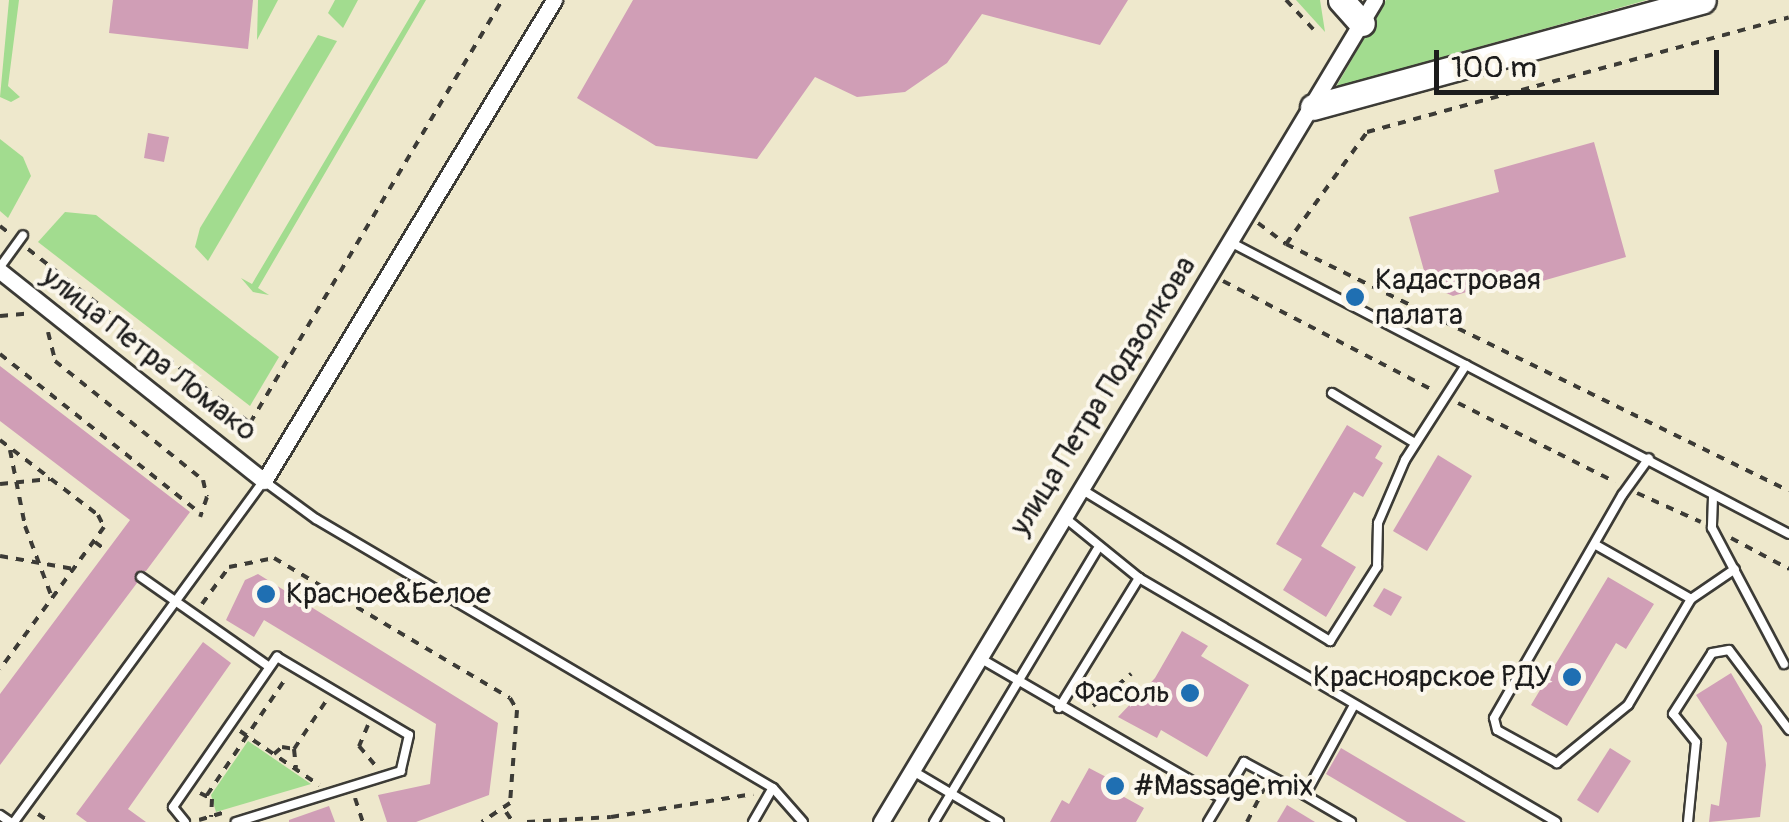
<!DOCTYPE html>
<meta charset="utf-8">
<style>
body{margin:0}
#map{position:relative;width:1789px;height:822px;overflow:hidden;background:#eee8cc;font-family:Pangolin,sans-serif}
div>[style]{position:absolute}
.green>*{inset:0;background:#a2dc8f}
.building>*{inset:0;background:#d09eb6}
.path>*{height:4px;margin-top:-2px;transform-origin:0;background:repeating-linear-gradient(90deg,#3c3b36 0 8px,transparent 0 16px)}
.roads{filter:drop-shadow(2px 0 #3c3b36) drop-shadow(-2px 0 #3c3b36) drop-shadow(0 2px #3c3b36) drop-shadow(0 -2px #3c3b36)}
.service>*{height:8px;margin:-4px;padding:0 4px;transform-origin:4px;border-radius:4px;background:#fff}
.minor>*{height:15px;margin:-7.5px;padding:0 7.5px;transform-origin:7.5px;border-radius:7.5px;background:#fff}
.primary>*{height:25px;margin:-12.5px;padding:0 12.5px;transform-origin:12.5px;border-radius:12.5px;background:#fff}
.dots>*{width:28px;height:28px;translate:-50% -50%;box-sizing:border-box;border:5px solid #fbf7ec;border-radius:50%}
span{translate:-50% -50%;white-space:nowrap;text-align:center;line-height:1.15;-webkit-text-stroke:8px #fbf7ec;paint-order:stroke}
.poi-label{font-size:30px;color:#1c1c1c}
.left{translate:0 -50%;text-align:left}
.right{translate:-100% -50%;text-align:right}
.street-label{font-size:30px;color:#1c1c1c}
.scale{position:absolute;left:1434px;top:50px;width:285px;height:45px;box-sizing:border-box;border:5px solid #1c1c1c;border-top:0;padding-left:12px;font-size:30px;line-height:35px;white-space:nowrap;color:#1c1c1c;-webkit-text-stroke:8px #fbf7ec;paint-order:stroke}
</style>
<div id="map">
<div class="green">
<i style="clip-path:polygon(9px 0,19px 0,8px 86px,20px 97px,11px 102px,0 97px)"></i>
<i style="clip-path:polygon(258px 0,278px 0,257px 40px)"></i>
<i style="clip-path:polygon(335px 0,358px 0,343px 28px,328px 13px)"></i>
<i style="clip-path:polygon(420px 0,426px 0,258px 288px,269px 295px,253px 292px,241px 278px,252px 284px)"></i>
<i style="clip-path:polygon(1296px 0,1320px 0,1325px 32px)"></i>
<i style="clip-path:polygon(1386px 0,1647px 0,1336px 87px)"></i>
<i style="clip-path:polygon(318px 35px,337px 41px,208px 261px,195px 247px,200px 228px)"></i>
<i style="clip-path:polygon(0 139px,23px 157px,31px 176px,8px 218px,0 211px)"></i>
<i style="clip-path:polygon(65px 212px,96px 215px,279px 357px,250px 406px,38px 242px)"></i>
<i style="clip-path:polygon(248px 741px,311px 784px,216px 812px,211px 795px)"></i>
</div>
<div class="building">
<i style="clip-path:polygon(113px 0,253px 0,248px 49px,109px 33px)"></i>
<i style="clip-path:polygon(633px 0,1128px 0,1100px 45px,982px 14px,947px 63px,905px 92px,857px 97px,815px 77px,757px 159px,656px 146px,577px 98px)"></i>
<i style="clip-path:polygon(148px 133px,169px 137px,164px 162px,144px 158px)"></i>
<i style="clip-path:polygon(1594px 142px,1626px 257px,1500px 293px,1497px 283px,1453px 296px,1428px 285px,1409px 217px,1499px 192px,1494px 170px)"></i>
<i style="clip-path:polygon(0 366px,190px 512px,146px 571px,136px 572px,137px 583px,0 765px,0 694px,130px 520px,0 421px)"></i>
<i style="clip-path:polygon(1347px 425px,1382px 446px,1375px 458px,1383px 463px,1363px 497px,1354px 492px,1321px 546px,1356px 567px,1326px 617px,1283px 590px,1302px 559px,1276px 544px)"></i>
<i style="clip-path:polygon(1438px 455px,1472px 476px,1427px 551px,1393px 531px)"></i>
<i style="clip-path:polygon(258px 574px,498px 723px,489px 795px,416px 822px,387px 822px,378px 795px,430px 784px,436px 724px,264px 620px,254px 637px,226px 620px,245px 580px)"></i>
<i style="clip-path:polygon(1608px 577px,1654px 604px,1626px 649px,1616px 643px,1567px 726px,1531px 705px)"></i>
<i style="clip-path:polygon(1384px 588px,1402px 597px,1391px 616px,1373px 606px)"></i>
<i style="clip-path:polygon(1182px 631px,1208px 646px,1201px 656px,1249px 685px,1207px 757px,1161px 730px,1157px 738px,1118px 717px,1155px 678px)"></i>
<i style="clip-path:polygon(203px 642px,231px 663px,128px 809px,146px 822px,87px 822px,76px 814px)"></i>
<i style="clip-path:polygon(1731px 673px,1762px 726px,1766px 765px,1760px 817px,1709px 822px,1711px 804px,1719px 806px,1727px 743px,1696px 695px)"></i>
<i style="clip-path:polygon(1341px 748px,1466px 822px,1407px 822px,1326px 774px)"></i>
<i style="clip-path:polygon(1610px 748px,1631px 761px,1598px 813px,1577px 800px)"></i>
<i style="clip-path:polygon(1089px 768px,1110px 779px,1106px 787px,1144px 808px,1136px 822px,1050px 822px,1062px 800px,1069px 804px)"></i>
<i style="clip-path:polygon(1287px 805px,1315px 822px,1277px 822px)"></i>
<i style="clip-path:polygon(329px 806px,335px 822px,289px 822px,289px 820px)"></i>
</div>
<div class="path">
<i style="left:1286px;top:0;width:40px;rotate:47deg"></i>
<i style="left:1258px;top:223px;width:35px;rotate:37deg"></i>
<i style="left:1286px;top:244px;width:560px;rotate:26.15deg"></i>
<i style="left:0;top:226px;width:11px;rotate:38deg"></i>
<i style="left:1286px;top:244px;width:138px;rotate:-54.1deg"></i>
<i style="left:1367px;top:132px;width:437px;rotate:-15.2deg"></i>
<i style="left:28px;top:249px;width:282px;rotate:38.1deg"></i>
<i style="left:250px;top:423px;width:492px;rotate:-59.2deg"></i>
<i style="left:1223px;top:281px;width:240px;rotate:27.5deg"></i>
<i style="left:0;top:316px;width:25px;rotate:-5deg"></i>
<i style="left:48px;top:332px;width:30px;rotate:76deg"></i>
<i style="left:55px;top:361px;width:190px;rotate:38.8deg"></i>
<i style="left:203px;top:480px;width:17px;rotate:77deg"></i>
<i style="left:207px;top:497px;width:21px;rotate:109deg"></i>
<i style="left:0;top:354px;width:256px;rotate:38.5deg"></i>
<i style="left:1458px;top:403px;width:176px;rotate:26.7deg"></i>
<i style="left:0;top:440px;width:123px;rotate:37.4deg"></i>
<i style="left:98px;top:515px;width:13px;rotate:63deg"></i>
<i style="left:104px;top:527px;width:176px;rotate:126.2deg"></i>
<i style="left:10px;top:450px;width:77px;rotate:78.8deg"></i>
<i style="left:25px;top:526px;width:77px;rotate:69.4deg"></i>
<i style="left:0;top:484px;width:50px;rotate:-5.7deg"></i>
<i style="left:1637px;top:493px;width:70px;rotate:24.4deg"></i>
<i style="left:1731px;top:538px;width:66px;rotate:28.1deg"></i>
<i style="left:95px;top:542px;width:15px;rotate:37deg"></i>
<i style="left:0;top:556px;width:75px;rotate:10deg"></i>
<i style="left:202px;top:604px;width:46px;rotate:-53.9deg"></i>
<i style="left:229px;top:567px;width:46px;rotate:-11.3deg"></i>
<i style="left:274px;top:558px;width:274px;rotate:30.7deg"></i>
<i style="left:510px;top:698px;width:14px;rotate:60deg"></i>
<i style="left:517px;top:710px;width:93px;rotate:94.3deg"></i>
<i style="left:510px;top:803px;width:34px;rotate:146deg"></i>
<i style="left:1093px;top:706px;width:50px;rotate:-40.1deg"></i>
<i style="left:368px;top:725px;width:23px;rotate:113deg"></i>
<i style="left:359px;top:746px;width:25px;rotate:50deg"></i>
<i style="left:240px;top:731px;width:96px;rotate:34.4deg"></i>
<i style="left:294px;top:749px;width:58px;rotate:-56.3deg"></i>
<i style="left:274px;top:754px;width:11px;rotate:-41deg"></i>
<i style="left:282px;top:747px;width:12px;rotate:9deg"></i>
<i style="left:294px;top:749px;width:19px;rotate:84deg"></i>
<i style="left:200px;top:793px;width:13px;rotate:27deg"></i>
<i style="left:212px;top:799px;width:18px;rotate:93deg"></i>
<i style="left:207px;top:795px;width:141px;rotate:-56deg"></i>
<i style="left:355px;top:798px;width:25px;rotate:72deg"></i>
<i style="left:506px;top:812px;width:12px;rotate:55deg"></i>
<i style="left:38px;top:814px;width:14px;rotate:34deg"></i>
<i style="left:199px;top:820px;width:30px;rotate:-17deg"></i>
<i style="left:527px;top:822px;width:84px;rotate:-3.4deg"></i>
<i style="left:611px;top:817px;width:144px;rotate:-9.2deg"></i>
<i style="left:1247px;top:822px;width:38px;rotate:-63deg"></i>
</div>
<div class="roads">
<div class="service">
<i style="left:1232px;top:243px;width:628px;rotate:27.58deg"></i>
<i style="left:0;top:267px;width:39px;rotate:-54deg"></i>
<i style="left:1332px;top:393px;width:97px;rotate:31.1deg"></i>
<i style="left:1081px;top:489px;width:292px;rotate:31.4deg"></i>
<i style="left:1330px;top:641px;width:88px;rotate:-57.6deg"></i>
<i style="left:1377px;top:567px;width:44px;rotate:-88.7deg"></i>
<i style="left:1378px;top:523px;width:69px;rotate:-66.8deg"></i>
<i style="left:1405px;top:460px;width:113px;rotate:-57.3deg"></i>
<i style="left:1713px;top:497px;width:31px;rotate:92deg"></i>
<i style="left:1712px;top:528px;width:154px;rotate:62.1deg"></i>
<i style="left:1064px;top:517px;width:97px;rotate:39.1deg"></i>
<i style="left:1139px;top:578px;width:483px;rotate:30.3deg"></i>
<i style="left:1596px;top:545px;width:109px;rotate:29.6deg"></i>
<i style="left:1691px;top:599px;width:123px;rotate:120.7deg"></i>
<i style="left:1628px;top:705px;width:92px;rotate:140.8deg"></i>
<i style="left:1557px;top:763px;width:68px;rotate:-151.2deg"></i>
<i style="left:1497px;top:730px;width:12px;rotate:-104deg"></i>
<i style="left:1494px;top:718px;width:258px;rotate:-60.1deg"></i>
<i style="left:1623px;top:494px;width:44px;rotate:-54.2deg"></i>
<i style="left:141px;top:577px;width:155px;rotate:35deg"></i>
<i style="left:1691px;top:599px;width:53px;rotate:-34.3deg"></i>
<i style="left:978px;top:657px;width:281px;rotate:30.1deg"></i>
<i style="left:1059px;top:708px;width:153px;rotate:-58.4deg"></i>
<i style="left:913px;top:771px;width:100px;rotate:30.7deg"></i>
<i style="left:0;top:815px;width:12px;rotate:35deg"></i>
<i style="left:14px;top:822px;width:423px;rotate:-53.8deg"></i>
<i style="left:264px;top:481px;width:64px;rotate:36.2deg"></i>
<i style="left:316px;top:519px;width:530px;rotate:30.48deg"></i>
<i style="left:773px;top:788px;width:45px;rotate:48.6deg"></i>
<i style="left:185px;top:822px;width:19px;rotate:-129deg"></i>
<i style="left:173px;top:807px;width:183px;rotate:-55.3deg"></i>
<i style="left:277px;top:657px;width:153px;rotate:30.6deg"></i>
<i style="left:409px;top:735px;width:37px;rotate:103deg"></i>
<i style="left:401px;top:771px;width:173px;rotate:162.8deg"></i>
<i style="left:753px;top:822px;width:39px;rotate:-60deg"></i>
<i style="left:934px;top:822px;width:317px;rotate:-59.1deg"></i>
<i style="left:1208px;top:822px;width:70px;rotate:-59deg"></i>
<i style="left:1244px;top:762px;width:69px;rotate:28.4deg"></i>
<i style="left:1351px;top:822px;width:53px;rotate:-149.6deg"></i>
<i style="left:1305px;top:795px;width:102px;rotate:-61.4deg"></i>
<i style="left:1688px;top:822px;width:80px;rotate:-84.3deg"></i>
<i style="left:1696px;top:742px;width:36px;rotate:-129deg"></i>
<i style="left:1673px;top:714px;width:72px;rotate:-57.4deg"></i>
<i style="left:1712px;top:653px;width:17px;rotate:-10deg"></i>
<i style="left:1729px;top:650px;width:100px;rotate:53.1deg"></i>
</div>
<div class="minor">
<i style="left:0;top:271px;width:337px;rotate:38.5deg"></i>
<i style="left:264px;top:481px;width:562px;rotate:-58.91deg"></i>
<i style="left:881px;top:822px;width:959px;rotate:-59deg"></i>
</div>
<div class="primary">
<i style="left:1341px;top:0;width:31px;rotate:48deg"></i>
<i style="left:1313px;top:107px;width:404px;rotate:-15.3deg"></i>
</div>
</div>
<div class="dots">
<i style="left:1355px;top:297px;background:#1f6fb2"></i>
<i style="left:266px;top:594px;background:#1f6fb2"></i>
<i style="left:1572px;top:677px;background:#1f6fb2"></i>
<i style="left:1190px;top:693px;background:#1f6fb2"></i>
<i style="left:1115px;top:786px;background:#1f6fb2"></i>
</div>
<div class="poi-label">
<span class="left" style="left:1375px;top:297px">Кадастровая<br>палата</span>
<span class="left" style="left:286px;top:594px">Красное&amp;Белое</span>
<span class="right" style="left:1552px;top:677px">Красноярское РДУ</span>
<span class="right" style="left:1170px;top:693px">Фасоль</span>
<span class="left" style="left:1135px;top:786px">#Massage mix</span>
</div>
<div class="street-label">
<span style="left:149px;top:354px;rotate:38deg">улица Петра Ломако</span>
<span style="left:1103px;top:396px;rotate:-58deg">улица Петра Подзолкова</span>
</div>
<div class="scale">100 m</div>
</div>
